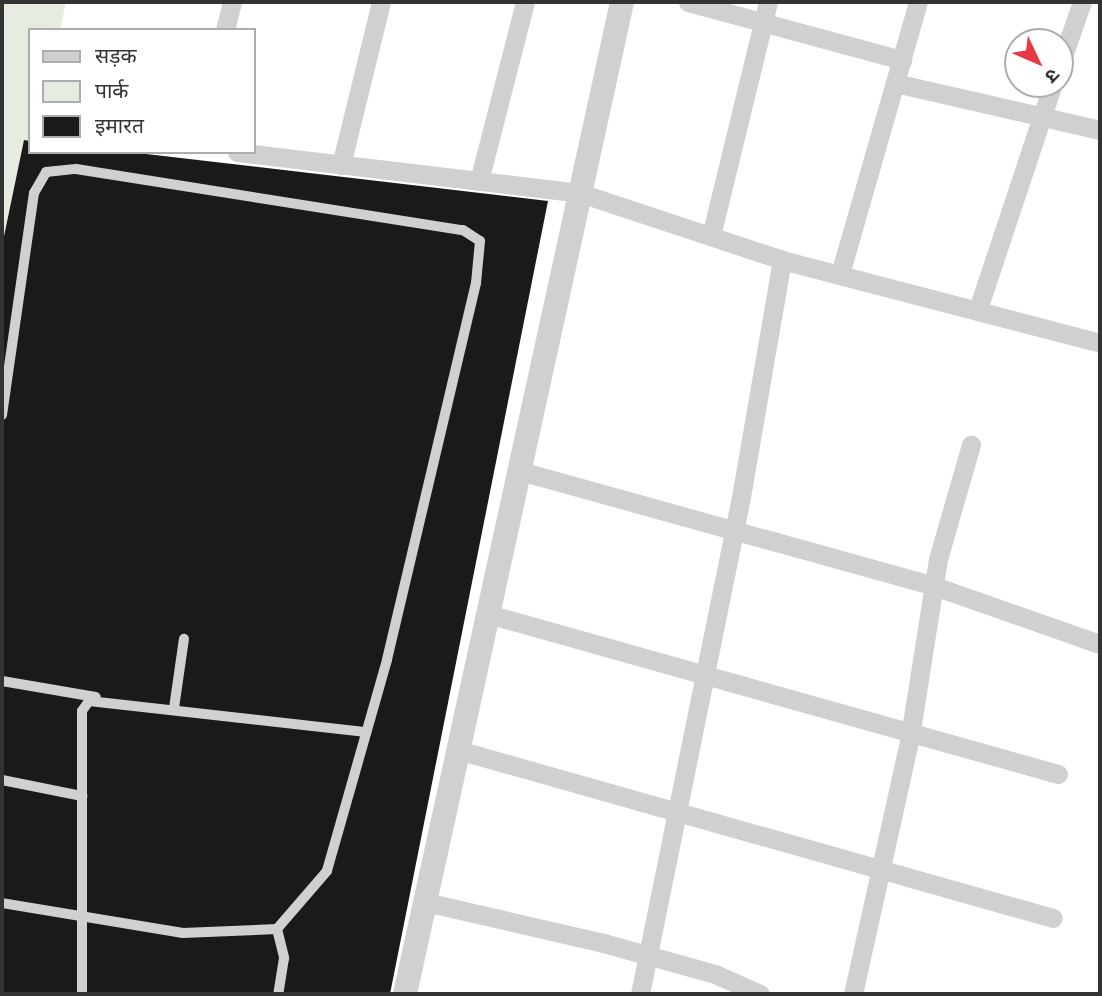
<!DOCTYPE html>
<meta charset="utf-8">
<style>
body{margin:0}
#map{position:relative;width:1102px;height:996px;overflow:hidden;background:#fff;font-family:"Open Sans","Noto Sans Devanagari",sans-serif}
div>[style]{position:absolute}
.green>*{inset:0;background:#e6ecdf}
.building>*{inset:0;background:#1a1a1a}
.service>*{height:10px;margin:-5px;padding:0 5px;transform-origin:5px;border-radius:5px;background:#d0d0d0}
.minor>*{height:19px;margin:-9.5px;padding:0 9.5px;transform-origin:9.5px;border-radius:9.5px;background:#d0d0d0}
.tertiary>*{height:24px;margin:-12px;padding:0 12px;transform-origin:12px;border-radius:12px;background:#d0d0d0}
span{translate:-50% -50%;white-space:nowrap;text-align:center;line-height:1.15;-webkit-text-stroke:7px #fff;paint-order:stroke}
.frame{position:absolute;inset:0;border:4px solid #333;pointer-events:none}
.legend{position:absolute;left:28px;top:28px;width:228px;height:126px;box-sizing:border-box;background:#fff;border:2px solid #adadad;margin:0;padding:9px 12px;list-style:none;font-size:21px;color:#333}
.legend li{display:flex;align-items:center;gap:14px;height:35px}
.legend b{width:35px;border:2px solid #adadad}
.north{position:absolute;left:1004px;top:28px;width:70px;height:70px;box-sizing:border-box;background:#fff;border:2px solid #adadad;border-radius:50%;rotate:134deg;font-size:19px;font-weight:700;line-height:28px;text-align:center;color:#333}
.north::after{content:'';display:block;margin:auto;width:24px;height:32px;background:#e63946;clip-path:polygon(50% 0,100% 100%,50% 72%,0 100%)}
</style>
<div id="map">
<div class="green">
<i style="clip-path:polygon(2px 2px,66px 2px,60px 30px,30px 30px,30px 152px,34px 152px,2px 303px)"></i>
</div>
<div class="building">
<i style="clip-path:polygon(24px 140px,30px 141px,30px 152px,129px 152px,548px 201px,390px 994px,2px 994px,2px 246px)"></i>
</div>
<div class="service">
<i style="left:2px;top:415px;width:224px;rotate:-81.8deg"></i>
<i style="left:34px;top:193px;width:24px;rotate:-60deg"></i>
<i style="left:46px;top:172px;width:30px;rotate:-6deg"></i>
<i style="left:76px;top:169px;width:392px;rotate:9deg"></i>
<i style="left:463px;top:230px;width:20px;rotate:33deg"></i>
<i style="left:480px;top:241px;width:42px;rotate:95.4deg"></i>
<i style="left:476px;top:283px;width:387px;rotate:103.3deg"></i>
<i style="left:387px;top:660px;width:219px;rotate:105.9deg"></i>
<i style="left:327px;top:871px;width:77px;rotate:130.8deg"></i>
<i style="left:277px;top:929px;width:94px;rotate:177.6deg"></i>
<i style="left:183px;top:933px;width:183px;rotate:-170.6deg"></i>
<i style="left:2px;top:681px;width:95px;rotate:9.7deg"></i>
<i style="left:174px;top:708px;width:70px;rotate:-81.8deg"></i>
<i style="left:2px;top:780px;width:82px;rotate:11.3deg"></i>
<i style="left:277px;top:929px;width:30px;rotate:76deg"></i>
<i style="left:284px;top:958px;width:36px;rotate:99deg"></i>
<i style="left:82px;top:994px;width:283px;rotate:-90deg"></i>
<i style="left:82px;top:711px;width:12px;rotate:-55deg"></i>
<i style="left:89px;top:701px;width:279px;rotate:6.4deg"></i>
</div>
<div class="minor">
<i style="left:688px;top:2px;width:222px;rotate:15.2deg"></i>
<i style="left:225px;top:30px;width:29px;rotate:-76deg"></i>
<i style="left:1060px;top:65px;width:67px;rotate:-70.8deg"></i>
<i style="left:895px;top:83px;width:210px;rotate:12.9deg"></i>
<i style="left:237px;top:152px;width:345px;rotate:6.8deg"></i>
<i style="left:580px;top:193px;width:213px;rotate:18.3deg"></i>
<i style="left:782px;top:260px;width:329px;rotate:14.6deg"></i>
<i style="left:341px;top:165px;width:168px;rotate:-76.2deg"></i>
<i style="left:479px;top:181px;width:185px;rotate:-75.6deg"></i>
<i style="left:711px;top:236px;width:241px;rotate:-76.3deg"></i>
<i style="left:840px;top:274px;width:283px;rotate:-74deg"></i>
<i style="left:978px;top:309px;width:237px;rotate:-71.6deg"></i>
<i style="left:520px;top:471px;width:430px;rotate:15.5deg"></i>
<i style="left:934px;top:586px;width:176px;rotate:19.3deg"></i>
<i style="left:488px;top:614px;width:592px;rotate:15.68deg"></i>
<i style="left:458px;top:750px;width:618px;rotate:15.77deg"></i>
<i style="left:425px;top:902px;width:180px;rotate:12.9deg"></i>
<i style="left:600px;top:942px;width:119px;rotate:15.5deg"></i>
<i style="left:715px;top:974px;width:49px;rotate:24deg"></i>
<i style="left:640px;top:994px;width:507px;rotate:-78.51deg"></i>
<i style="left:741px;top:497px;width:241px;rotate:-80.2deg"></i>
<i style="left:853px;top:994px;width:264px;rotate:-77.5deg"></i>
<i style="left:910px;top:736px;width:179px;rotate:-81deg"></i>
<i style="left:938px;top:559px;width:119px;rotate:-73.9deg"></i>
</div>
<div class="tertiary">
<i style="left:405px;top:994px;width:1015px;rotate:-77.66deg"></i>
</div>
<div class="frame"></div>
<ul class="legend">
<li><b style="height:9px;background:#d0d0d0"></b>सड़क</li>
<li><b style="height:19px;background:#e6ecdf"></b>पार्क</li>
<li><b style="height:19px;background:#1a1a1a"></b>इमारत</li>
</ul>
<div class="north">उ</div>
</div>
